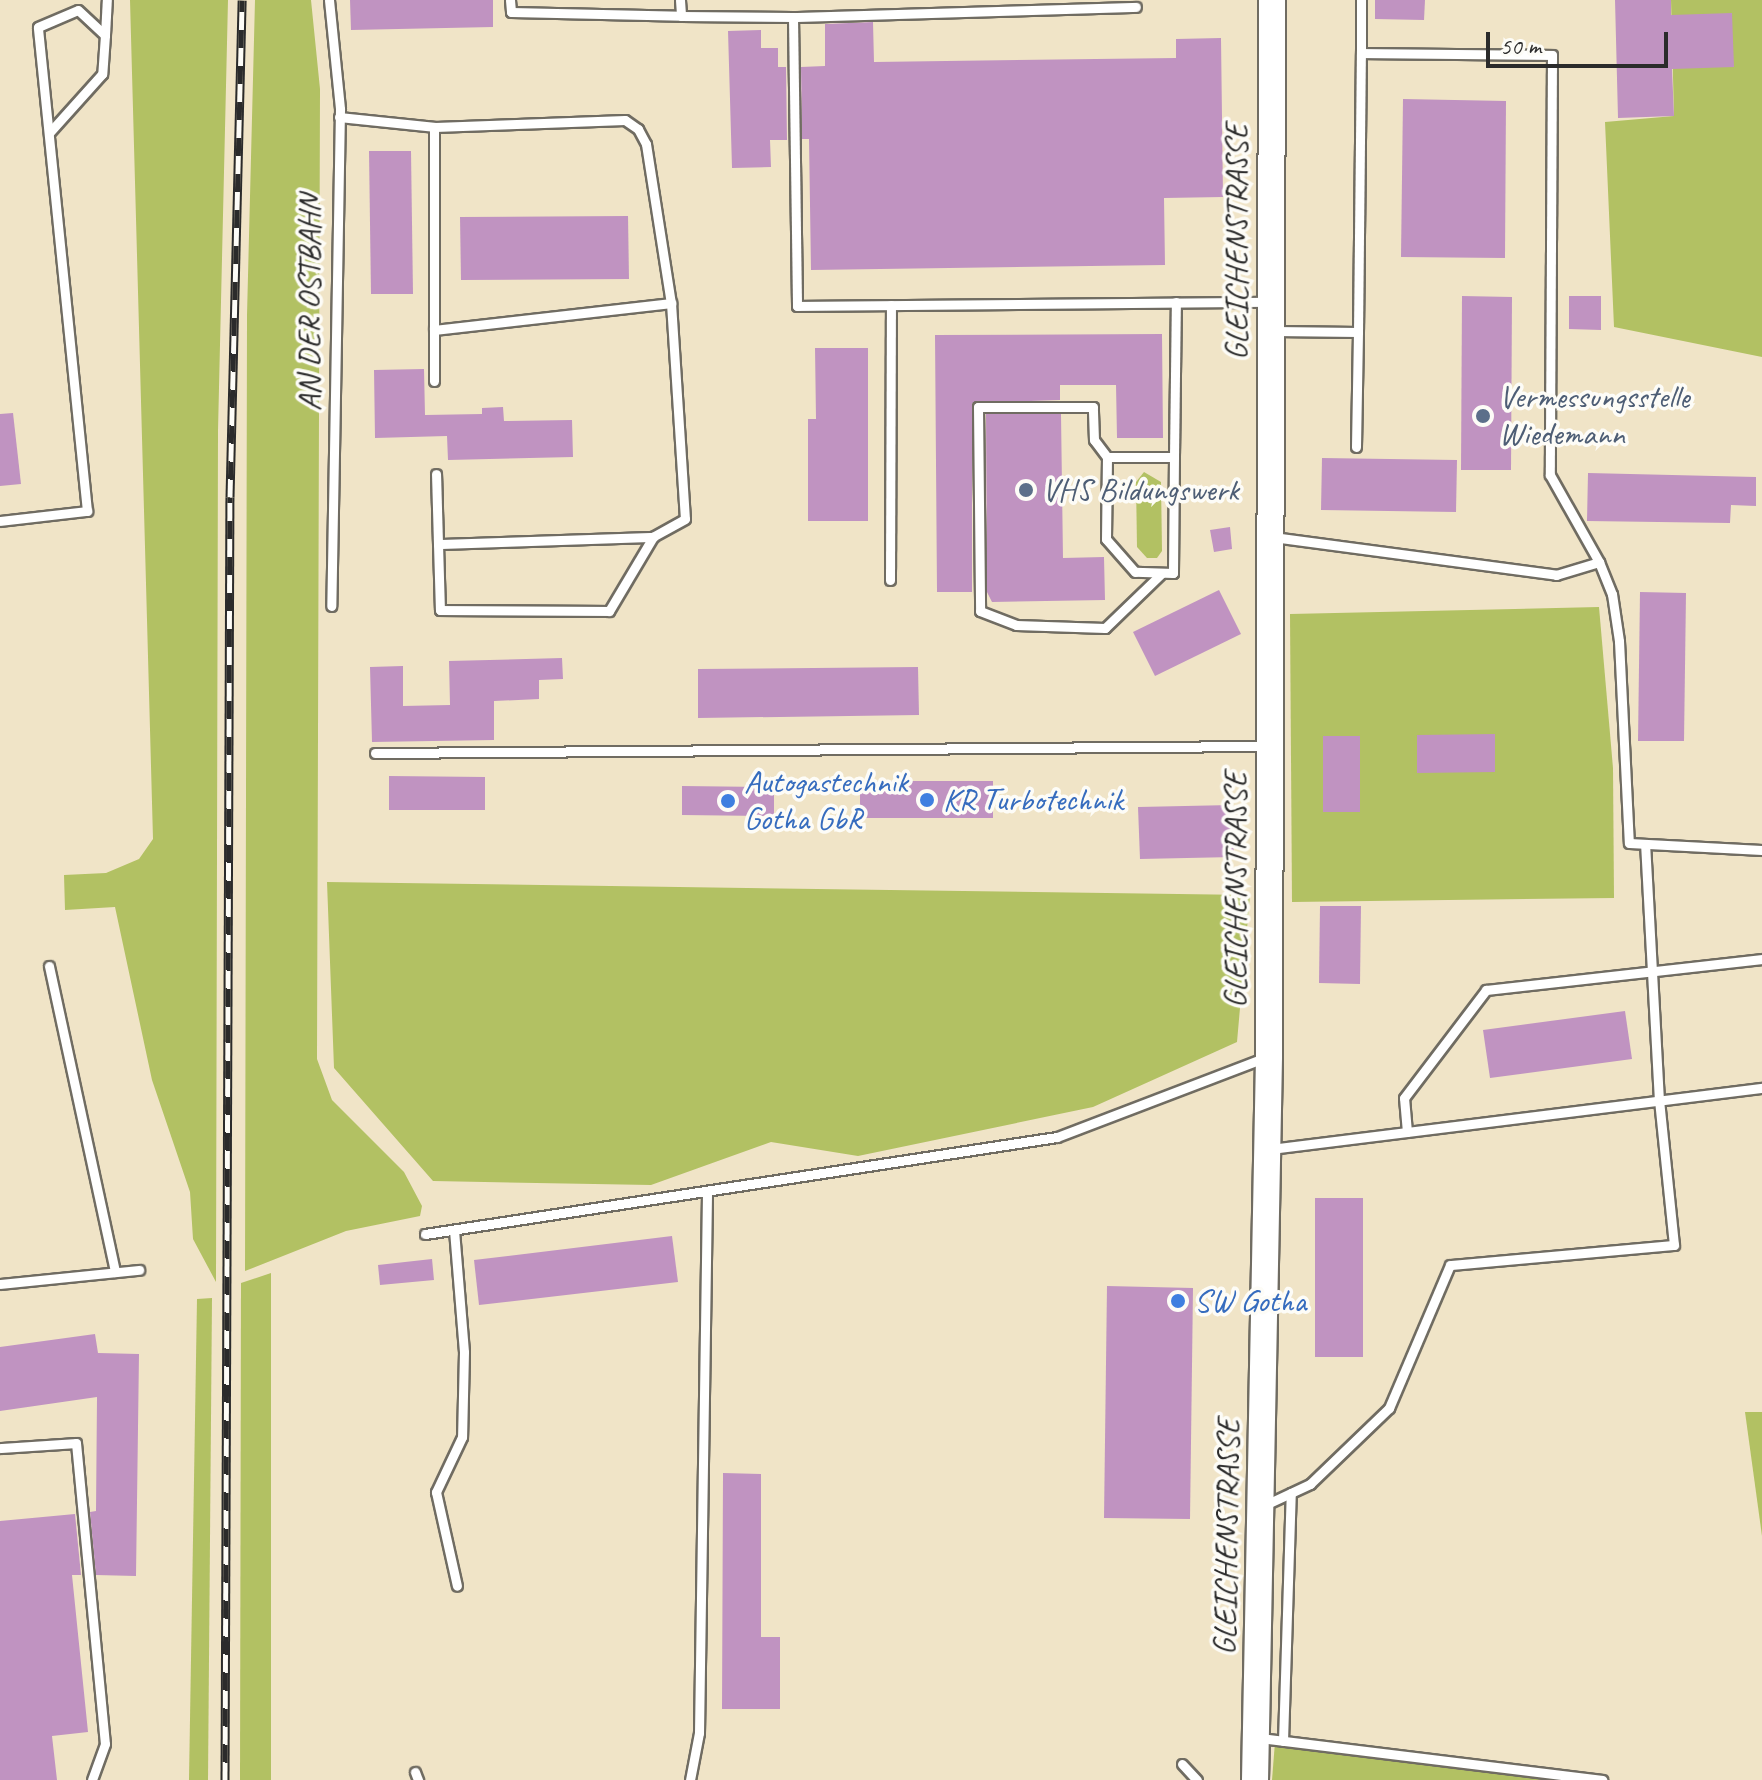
<!DOCTYPE html>
<style>
body{margin:0}
#map{position:relative;width:1762px;height:1780px;overflow:hidden;background:#f0e4c7;font-family:Caveat,sans-serif}
div>[style]{position:absolute}
.green>*{inset:0;background:#b2c163}
.building>*{inset:0;background:#c093c1}
.roads{filter:drop-shadow(2px 0 #706c62) drop-shadow(-2px 0 #706c62) drop-shadow(0 2px #706c62) drop-shadow(0 -2px #706c62)}
.lane>*{height:9px;margin:-4.5px;padding:0 4.5px;transform-origin:4.5px;border-radius:4.5px;background:#fff}
.secondary>*{height:26px;margin:-13px;padding:0 13px;transform-origin:13px;border-radius:13px;background:#fff}
.rail>*{height:9px;margin-top:-4.5px;transform-origin:0;background:repeating-linear-gradient(90deg,#fdfcf7 0 18px,#2b2b2b 0 36px);box-sizing:border-box;border-block:2px solid #2b2b2b}
.dots>*{width:22px;height:22px;translate:-50% -50%;box-sizing:border-box;border:4px solid #fdfcf7;border-radius:50%}
span{translate:-50% -50%;white-space:nowrap;text-align:center;line-height:1.15;-webkit-text-stroke:7px #fdfcf7;paint-order:stroke}
.street-label{font-size:32px;color:#2b2b2b}
.service-label{font-size:32px;color:#4e5e75}
.left{translate:0 -50%;text-align:left}
.shop-label{font-size:32px;color:#366cbe}
.scale{position:absolute;left:1486px;top:32px;width:182px;height:36px;box-sizing:border-box;border:4px solid #2b2b2b;border-top:0;padding-left:10px;font-size:24px;line-height:28px;white-space:nowrap;color:#2b2b2b;-webkit-text-stroke:6px #fdfcf7;paint-order:stroke}
</style>
<div id="map">
<div class="green">
<i style="clip-path:polygon(130px 0,228px 0,218px 431px,216px 1282px,193px 1239px,190px 1192px,152px 1080px,115px 907px,65px 910px,64px 875px,106px 873px,139px 859px,153px 839px)"></i>
<i style="clip-path:polygon(255px 0,311px 0,320px 89px,317px 1059px,332px 1100px,404px 1172px,422px 1206px,420px 1216px,346px 1231px,245px 1271px,247px 315px)"></i>
<i style="clip-path:polygon(1671px 0,1762px 0,1762px 357px,1614px 327px,1605px 122px,1674px 116px)"></i>
<i style="clip-path:polygon(1144px 472px,1161px 482px,1162px 551px,1157px 558px,1147px 558px,1137px 547px,1136px 482px)"></i>
<i style="clip-path:polygon(1599px 607px,1613px 768px,1614px 898px,1292px 902px,1290px 614px)"></i>
<i style="clip-path:polygon(327px 882px,1250px 895px,1237px 1042px,1093px 1107px,858px 1156px,771px 1142px,651px 1185px,433px 1181px,334px 1068px)"></i>
<i style="clip-path:polygon(271px 1273px,271px 1780px,240px 1780px,241px 1283px)"></i>
<i style="clip-path:polygon(212px 1298px,208px 1780px,189px 1780px,197px 1299px)"></i>
<i style="clip-path:polygon(1745px 1412px,1762px 1412px,1762px 1536px)"></i>
<i style="clip-path:polygon(1275px 1742px,1550px 1780px,1272px 1780px)"></i>
</div>
<div class="building">
<i style="clip-path:polygon(350px 0,493px 0,493px 27px,351px 30px)"></i>
<i style="clip-path:polygon(1375px 0,1425px 0,1424px 20px,1375px 19px)"></i>
<i style="clip-path:polygon(1615px 0,1671px 0,1671px 15px,1732px 13px,1734px 67px,1672px 69px,1674px 116px,1618px 118px)"></i>
<i style="clip-path:polygon(873px 22px,874px 62px,1176px 58px,1176px 39px,1221px 38px,1223px 197px,1164px 198px,1165px 265px,811px 270px,809px 139px,802px 139px,801px 67px,825px 66px,825px 24px)"></i>
<i style="clip-path:polygon(761px 30px,761px 48px,778px 48px,778px 67px,786px 67px,787px 140px,770px 140px,771px 167px,732px 168px,728px 31px)"></i>
<i style="clip-path:polygon(1403px 99px,1506px 101px,1505px 258px,1401px 257px)"></i>
<i style="clip-path:polygon(369px 151px,411px 151px,413px 294px,371px 294px)"></i>
<i style="clip-path:polygon(628px 216px,629px 279px,461px 280px,460px 217px)"></i>
<i style="clip-path:polygon(1462px 296px,1512px 297px,1511px 470px,1461px 470px)"></i>
<i style="clip-path:polygon(1569px 296px,1601px 296px,1601px 330px,1569px 329px)"></i>
<i style="clip-path:polygon(1162px 334px,1163px 438px,1117px 438px,1116px 385px,1060px 385px,1060px 400px,972px 403px,972px 592px,937px 592px,935px 335px)"></i>
<i style="clip-path:polygon(815px 348px,868px 348px,868px 521px,808px 521px,808px 419px,816px 419px)"></i>
<i style="clip-path:polygon(424px 369px,425px 415px,482px 414px,482px 408px,503px 407px,504px 421px,572px 420px,573px 457px,448px 460px,447px 436px,375px 438px,374px 370px)"></i>
<i style="clip-path:polygon(13px 413px,21px 484px,0 486px,0 414px)"></i>
<i style="clip-path:polygon(986px 414px,1061px 414px,1063px 558px,1104px 557px,1105px 600px,992px 602px,987px 592px)"></i>
<i style="clip-path:polygon(1322px 458px,1457px 460px,1456px 512px,1321px 510px)"></i>
<i style="clip-path:polygon(1588px 473px,1756px 477px,1756px 506px,1731px 505px,1730px 523px,1587px 521px)"></i>
<i style="clip-path:polygon(1230px 527px,1232px 549px,1214px 552px,1210px 530px)"></i>
<i style="clip-path:polygon(1219px 590px,1241px 634px,1155px 676px,1133px 632px)"></i>
<i style="clip-path:polygon(1640px 592px,1686px 593px,1684px 741px,1638px 741px)"></i>
<i style="clip-path:polygon(562px 658px,563px 679px,539px 680px,539px 699px,494px 701px,494px 740px,372px 742px,370px 667px,403px 666px,403px 706px,450px 705px,449px 661px)"></i>
<i style="clip-path:polygon(918px 667px,919px 715px,698px 718px,698px 669px)"></i>
<i style="clip-path:polygon(1495px 734px,1495px 772px,1417px 773px,1417px 735px)"></i>
<i style="clip-path:polygon(1323px 736px,1360px 736px,1360px 812px,1323px 812px)"></i>
<i style="clip-path:polygon(389px 776px,485px 777px,485px 810px,389px 810px)"></i>
<i style="clip-path:polygon(860px 781px,993px 781px,993px 818px,860px 818px)"></i>
<i style="clip-path:polygon(682px 786px,774px 787px,774px 816px,682px 815px)"></i>
<i style="clip-path:polygon(1232px 805px,1234px 857px,1140px 859px,1138px 807px)"></i>
<i style="clip-path:polygon(1320px 906px,1361px 906px,1360px 984px,1319px 983px)"></i>
<i style="clip-path:polygon(1625px 1011px,1632px 1059px,1490px 1078px,1483px 1030px)"></i>
<i style="clip-path:polygon(1315px 1198px,1363px 1198px,1363px 1357px,1315px 1357px)"></i>
<i style="clip-path:polygon(672px 1236px,678px 1282px,479px 1305px,474px 1260px)"></i>
<i style="clip-path:polygon(432px 1259px,434px 1280px,380px 1285px,378px 1265px)"></i>
<i style="clip-path:polygon(1107px 1286px,1193px 1288px,1190px 1519px,1104px 1518px)"></i>
<i style="clip-path:polygon(95px 1334px,98px 1353px,139px 1354px,136px 1576px,96px 1575px,90px 1512px,96px 1511px,97px 1397px,0 1411px,0 1347px)"></i>
<i style="clip-path:polygon(723px 1473px,761px 1474px,761px 1637px,780px 1637px,780px 1709px,722px 1709px)"></i>
<i style="clip-path:polygon(75px 1514px,81px 1575px,72px 1575px,88px 1732px,52px 1736px,57px 1780px,0 1780px,0 1521px)"></i>
</div>
<div class="roads">
<div class="lane">
<i style="left:329px;top:0;width:110px;rotate:84.2deg"></i>
<i style="left:340px;top:109px;width:497px;rotate:91deg"></i>
<i style="left:510px;top:0;width:12px;rotate:85deg"></i>
<i style="left:511px;top:12px;width:170px;rotate:1.3deg"></i>
<i style="left:680px;top:0;width:16px;rotate:86deg"></i>
<i style="left:681px;top:16px;width:112px;rotate:0.5deg"></i>
<i style="left:793px;top:17px;width:289px;rotate:89.2deg"></i>
<i style="left:797px;top:306px;width:471px;rotate:-0.5deg"></i>
<i style="left:793px;top:17px;width:343px;rotate:-1.7deg"></i>
<i style="left:105px;top:35px;width:35px;rotate:-87deg"></i>
<i style="left:1361px;top:53px;width:53px;rotate:-90deg"></i>
<i style="left:339px;top:117px;width:97px;rotate:5.9deg"></i>
<i style="left:435px;top:127px;width:190px;rotate:-2.1deg"></i>
<i style="left:625px;top:120px;width:16px;rotate:35deg"></i>
<i style="left:638px;top:129px;width:17px;rotate:62deg"></i>
<i style="left:646px;top:144px;width:161px;rotate:81.1deg"></i>
<i style="left:671px;top:303px;width:216px;rotate:86.3deg"></i>
<i style="left:685px;top:519px;width:37px;rotate:151deg"></i>
<i style="left:653px;top:537px;width:215px;rotate:178.1deg"></i>
<i style="left:438px;top:544px;width:70px;rotate:-91.6deg"></i>
<i style="left:434px;top:330px;width:239px;rotate:-6.5deg"></i>
<i style="left:1274px;top:331px;width:84px;rotate:0.7deg"></i>
<i style="left:1358px;top:332px;width:115px;rotate:91deg"></i>
<i style="left:1358px;top:332px;width:279px;rotate:-89.4deg"></i>
<i style="left:1361px;top:53px;width:191px;rotate:0.6deg"></i>
<i style="left:1552px;top:55px;width:420px;rotate:90.3deg"></i>
<i style="left:1550px;top:475px;width:100px;rotate:60.6deg"></i>
<i style="left:434px;top:381px;width:254px;rotate:-90deg"></i>
<i style="left:1107px;top:457px;width:21px;rotate:-127deg"></i>
<i style="left:1094px;top:440px;width:33px;rotate:-92deg"></i>
<i style="left:1093px;top:407px;width:115px;rotate:180deg"></i>
<i style="left:978px;top:407px;width:204px;rotate:89.4deg"></i>
<i style="left:980px;top:611px;width:39px;rotate:21deg"></i>
<i style="left:1016px;top:625px;width:89px;rotate:1.9deg"></i>
<i style="left:1105px;top:628px;width:79px;rotate:-44deg"></i>
<i style="left:1174px;top:457px;width:116px;rotate:90.5deg"></i>
<i style="left:1173px;top:573px;width:38px;rotate:-178deg"></i>
<i style="left:1135px;top:572px;width:44px;rotate:-131.3deg"></i>
<i style="left:1106px;top:539px;width:82px;rotate:-89.3deg"></i>
<i style="left:1107px;top:457px;width:67px"></i>
<i style="left:1174px;top:457px;width:155px;rotate:-89.3deg"></i>
<i style="left:0;top:521px;width:88px;rotate:-6.6deg"></i>
<i style="left:87px;top:511px;width:486px;rotate:-95.8deg"></i>
<i style="left:38px;top:27px;width:43px;rotate:-23deg"></i>
<i style="left:78px;top:10px;width:37px;rotate:43deg"></i>
<i style="left:105px;top:35px;width:39px;rotate:94deg"></i>
<i style="left:102px;top:74px;width:79px;rotate:131.9deg"></i>
<i style="left:1273px;top:537px;width:286px;rotate:7.6deg"></i>
<i style="left:1556px;top:575px;width:45px;rotate:-16.8deg"></i>
<i style="left:1599px;top:562px;width:35px;rotate:68deg"></i>
<i style="left:1612px;top:594px;width:48px;rotate:81.5deg"></i>
<i style="left:1619px;top:641px;width:202px;rotate:87.2deg"></i>
<i style="left:1629px;top:843px;width:133px;rotate:3deg"></i>
<i style="left:438px;top:544px;width:66px;rotate:88.3deg"></i>
<i style="left:440px;top:610px;width:169px;rotate:0.3deg"></i>
<i style="left:609px;top:611px;width:86px;rotate:-59.3deg"></i>
<i style="left:890px;top:580px;width:275px;rotate:-89.8deg"></i>
<i style="left:375px;top:753px;width:893px;rotate:-0.45deg"></i>
<i style="left:49px;top:966px;width:313px;rotate:77.8deg"></i>
<i style="left:1407px;top:1132px;width:34px;rotate:-95deg"></i>
<i style="left:1404px;top:1098px;width:136px;rotate:-52.8deg"></i>
<i style="left:1486px;top:990px;width:278px;rotate:-6.4deg"></i>
<i style="left:1271px;top:1149px;width:495px;rotate:-7.1deg"></i>
<i style="left:454px;top:1230px;width:122px;rotate:85.3deg"></i>
<i style="left:464px;top:1352px;width:85px;rotate:91.3deg"></i>
<i style="left:462px;top:1437px;width:61px;rotate:115.3deg"></i>
<i style="left:436px;top:1492px;width:96px;rotate:77.4deg"></i>
<i style="left:425px;top:1234px;width:639px;rotate:-8.73deg"></i>
<i style="left:1057px;top:1137px;width:224px;rotate:-20.9deg"></i>
<i style="left:0;top:1284px;width:140px;rotate:-5.8deg"></i>
<i style="left:0;top:1448px;width:76px;rotate:-3.8deg"></i>
<i style="left:76px;top:1443px;width:302px;rotate:84.5deg"></i>
<i style="left:105px;top:1744px;width:38px;rotate:110deg"></i>
<i style="left:1265px;top:1505px;width:50px;rotate:-25deg"></i>
<i style="left:1310px;top:1484px;width:110px;rotate:-43.9deg"></i>
<i style="left:1389px;top:1408px;width:155px;rotate:-66.9deg"></i>
<i style="left:1450px;top:1265px;width:225px;rotate:-5.1deg"></i>
<i style="left:1674px;top:1245px;width:145px;rotate:-95.9deg"></i>
<i style="left:1659px;top:1101px;width:257px;rotate:-93.1deg"></i>
<i style="left:1260px;top:1738px;width:345px;rotate:7deg"></i>
<i style="left:1283px;top:1741px;width:248px;rotate:-88.2deg"></i>
<i style="left:1182px;top:1764px;width:22px;rotate:47deg"></i>
<i style="left:415px;top:1772px;width:9px;rotate:69deg"></i>
<i style="left:690px;top:1780px;width:48px;rotate:-79.2deg"></i>
<i style="left:699px;top:1733px;width:542px;rotate:-89.15deg"></i>
</div>
<div class="secondary">
<i style="left:1255px;top:1780px;width:724px;rotate:-88.89deg"></i>
<i style="left:1269px;top:1056px;width:1056px;rotate:-89.84deg"></i>
</div>
</div>
<div class="rail">
<i style="left:225px;top:1780px;width:1283px;rotate:-89.78deg"></i>
<i style="left:230px;top:497px;width:497px;rotate:-88.6deg"></i>
</div>
<div class="dots">
<i style="left:1483px;top:416px;background:#5c6f8a"></i>
<i style="left:1026px;top:490px;background:#5c6f8a"></i>
<i style="left:927px;top:800px;background:#3f7fe0"></i>
<i style="left:728px;top:801px;background:#3f7fe0"></i>
<i style="left:1178px;top:1301px;background:#3f7fe0"></i>
</div>
<div class="street-label">
<span style="left:1237px;top:242px;rotate:-90deg">GLEICHENSTRASSE</span>
<span style="left:310px;top:303px;rotate:-90deg">AN DER OSTBAHN</span>
<span style="left:1236px;top:890px;rotate:-90deg">GLEICHENSTRASSE</span>
<span style="left:1227px;top:1537px;rotate:-89deg">GLEICHENSTRASSE</span>
</div>
<div class="service-label">
<span class="left" style="left:1499px;top:416px">Vermessungsstelle<br>Wiedemann</span>
<span class="left" style="left:1042px;top:490px">VHS Bildungswerk</span>
</div>
<div class="shop-label">
<span class="left" style="left:744px;top:801px">Autogastechnik<br>Gotha GbR</span>
<span class="left" style="left:943px;top:800px">KR Turbotechnik</span>
<span class="left" style="left:1194px;top:1301px">SW Gotha</span>
</div>
<div class="scale">50 m</div>
</div>
